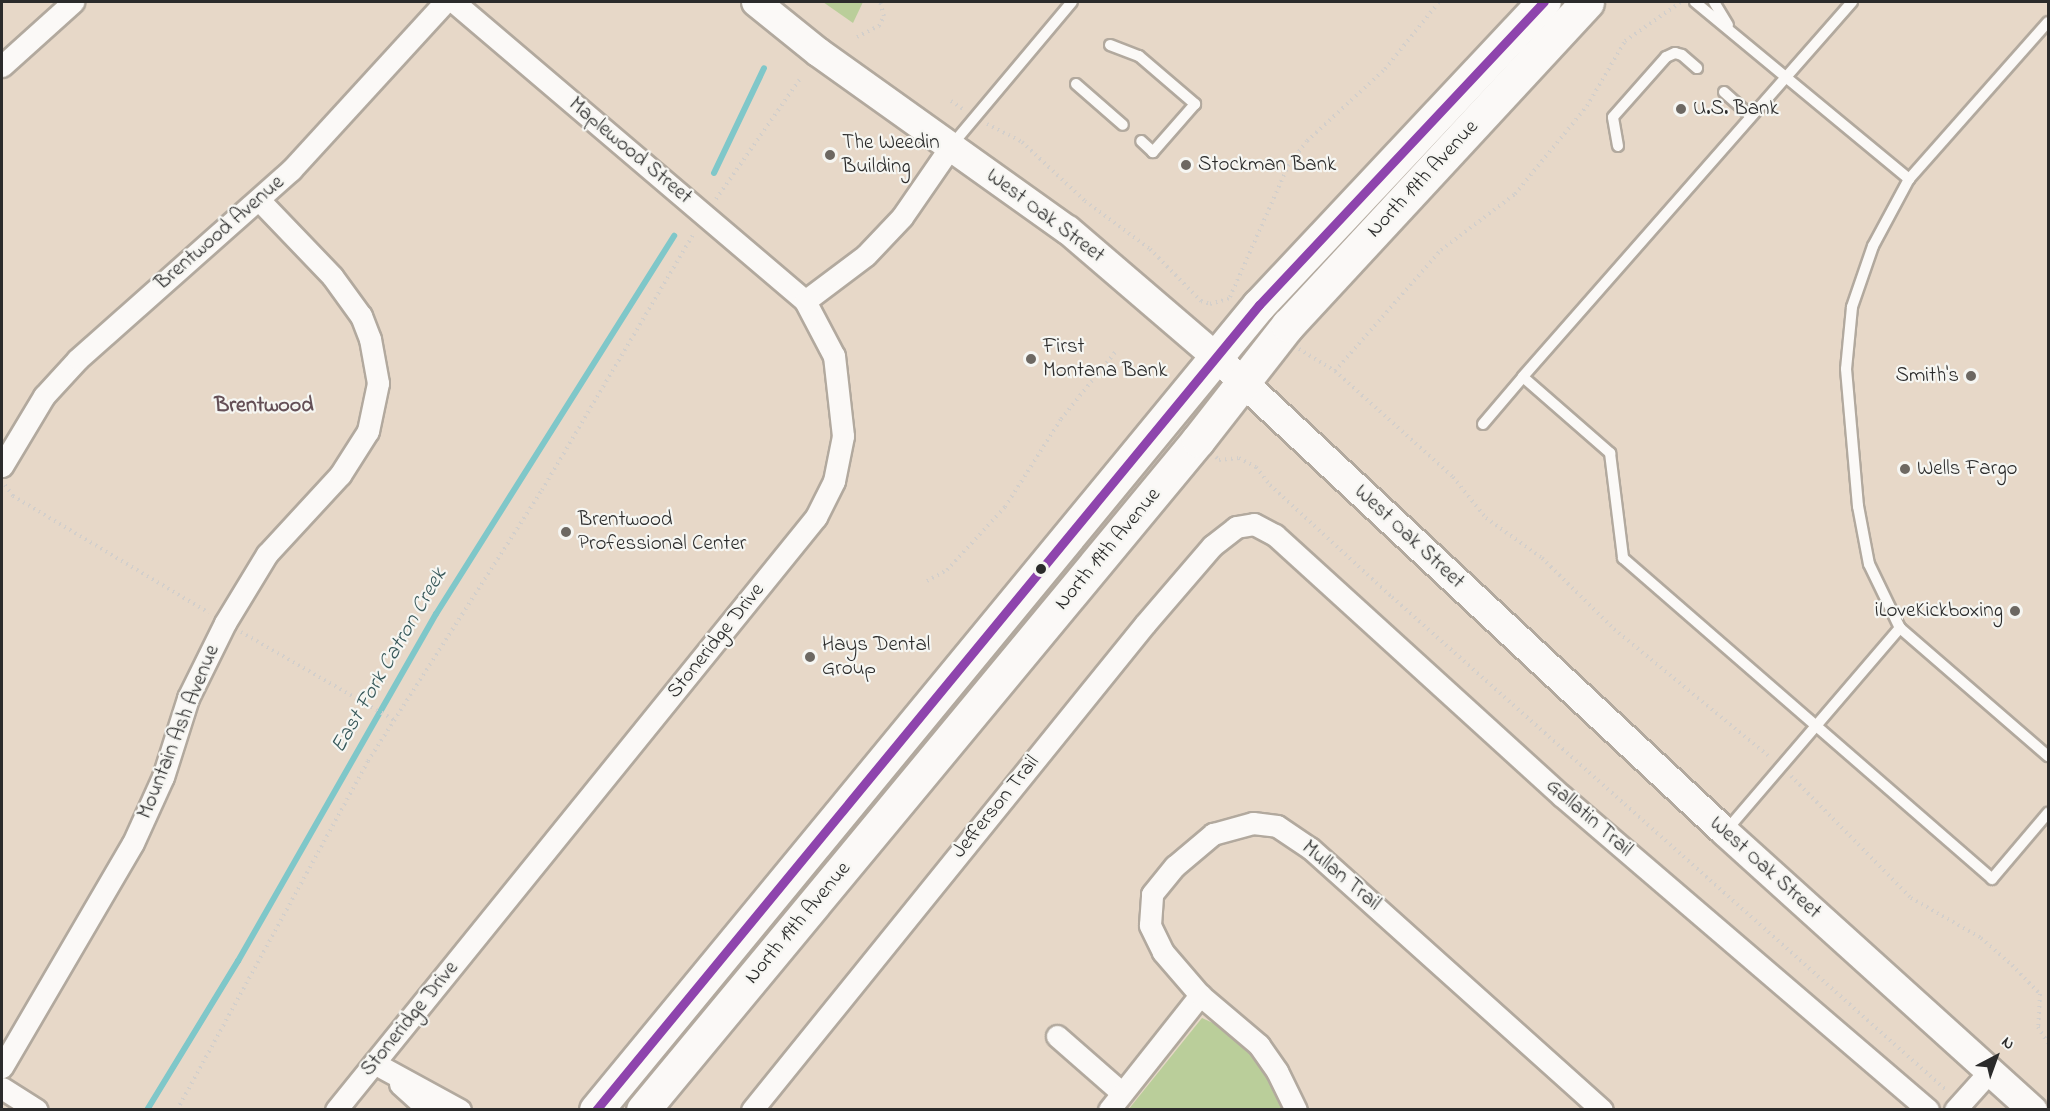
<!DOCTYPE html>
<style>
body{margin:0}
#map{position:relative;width:2050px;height:1111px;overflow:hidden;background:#e7d8c8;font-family:"Indie Flower",sans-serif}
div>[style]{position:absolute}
.green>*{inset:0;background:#bace9a}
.stream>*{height:6px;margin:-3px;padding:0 3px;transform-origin:3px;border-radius:3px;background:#7fc7c9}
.path>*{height:4px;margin-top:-2px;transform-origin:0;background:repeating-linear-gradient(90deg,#d3cfcb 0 1.5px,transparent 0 6px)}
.roads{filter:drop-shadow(2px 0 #b2a99e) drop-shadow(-2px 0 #b2a99e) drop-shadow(0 2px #b2a99e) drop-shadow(0 -2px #b2a99e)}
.lane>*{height:10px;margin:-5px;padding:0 5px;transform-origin:5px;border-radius:5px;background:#fbf9f7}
.street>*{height:21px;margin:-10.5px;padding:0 10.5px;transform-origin:10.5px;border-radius:10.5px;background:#fbf9f7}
.secondary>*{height:28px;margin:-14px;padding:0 14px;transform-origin:14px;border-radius:14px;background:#fbf9f7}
.primary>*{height:33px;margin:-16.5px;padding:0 16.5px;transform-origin:16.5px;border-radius:16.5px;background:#fbf9f7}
.bus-1>*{height:9px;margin:-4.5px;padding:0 4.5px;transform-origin:4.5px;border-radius:4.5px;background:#8e44ad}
.dots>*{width:16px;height:16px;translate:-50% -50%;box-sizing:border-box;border:3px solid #f6f6f2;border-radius:50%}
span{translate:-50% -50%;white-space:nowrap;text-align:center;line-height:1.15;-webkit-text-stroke:4.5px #f6f6f2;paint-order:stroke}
.poi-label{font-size:21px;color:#2b2b2b}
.left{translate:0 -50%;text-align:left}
.right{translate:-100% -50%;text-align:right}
.street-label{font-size:21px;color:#2b2b2b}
.neighbourhood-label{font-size:22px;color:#644f56;font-weight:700}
.water-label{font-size:22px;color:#37585a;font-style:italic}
.frame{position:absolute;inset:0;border:3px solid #2b2b2b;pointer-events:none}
.north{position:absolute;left:1966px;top:1027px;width:60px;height:60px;-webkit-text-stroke:4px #f6f6f2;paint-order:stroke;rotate:41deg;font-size:16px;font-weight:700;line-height:24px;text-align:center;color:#2b2b2b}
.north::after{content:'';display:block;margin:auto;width:21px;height:27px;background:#2b2b2b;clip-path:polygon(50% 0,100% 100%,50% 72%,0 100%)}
</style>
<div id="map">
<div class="green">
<i style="clip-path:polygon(823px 2px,863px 2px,853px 23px)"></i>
<i style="clip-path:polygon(1202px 1018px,1233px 1032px,1268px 1066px,1287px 1110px,1128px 1110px)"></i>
</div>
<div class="stream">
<i style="left:714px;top:173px;width:116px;rotate:-64.5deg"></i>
<i style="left:147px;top:1110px;width:175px;rotate:-58.6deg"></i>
<i style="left:238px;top:961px;width:400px;rotate:-60.3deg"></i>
<i style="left:436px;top:614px;width:447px;rotate:-57.8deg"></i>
</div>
<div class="path">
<i style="left:857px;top:37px;width:25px;rotate:-27deg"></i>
<i style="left:879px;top:26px;width:11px;rotate:-63deg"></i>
<i style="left:884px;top:16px;width:15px;rotate:-106deg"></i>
<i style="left:951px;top:101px;width:14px;rotate:34deg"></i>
<i style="left:987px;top:124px;width:39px;rotate:27deg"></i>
<i style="left:1022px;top:142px;width:86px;rotate:43.1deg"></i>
<i style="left:1085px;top:201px;width:81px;rotate:36.4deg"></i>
<i style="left:1150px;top:249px;width:73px;rotate:45.6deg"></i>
<i style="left:1201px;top:301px;width:9px;rotate:18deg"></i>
<i style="left:1210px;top:304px;width:22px;rotate:-16deg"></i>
<i style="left:716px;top:199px;width:146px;rotate:-55deg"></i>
<i style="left:1230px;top:297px;width:143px;rotate:-66.1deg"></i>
<i style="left:1288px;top:166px;width:31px;rotate:-53deg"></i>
<i style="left:1307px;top:141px;width:106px;rotate:-42.7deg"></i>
<i style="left:1385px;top:69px;width:86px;rotate:-51.1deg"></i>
<i style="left:1299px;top:349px;width:42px;rotate:31.4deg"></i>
<i style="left:1335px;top:371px;width:159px;rotate:41.9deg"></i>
<i style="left:1453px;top:477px;width:53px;rotate:51.2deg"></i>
<i style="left:1486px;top:518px;width:69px;rotate:35.5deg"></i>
<i style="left:1542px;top:558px;width:101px;rotate:44.6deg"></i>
<i style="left:1614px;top:629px;width:202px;rotate:39.4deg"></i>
<i style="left:1335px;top:371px;width:161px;rotate:-48.8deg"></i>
<i style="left:1441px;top:250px;width:93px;rotate:-37.1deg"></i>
<i style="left:1515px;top:194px;width:114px;rotate:-50.7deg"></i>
<i style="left:1587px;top:106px;width:75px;rotate:-59.7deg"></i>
<i style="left:1625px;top:41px;width:68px;rotate:-34.9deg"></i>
<i style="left:1216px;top:457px;width:4px;rotate:45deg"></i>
<i style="left:1219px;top:460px;width:20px;rotate:-6deg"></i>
<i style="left:1239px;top:458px;width:19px;rotate:28deg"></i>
<i style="left:1256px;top:467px;width:23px;rotate:52deg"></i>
<i style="left:1270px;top:485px;width:166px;rotate:42.6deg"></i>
<i style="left:1392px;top:597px;width:742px;rotate:41.67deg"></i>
<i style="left:5px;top:485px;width:14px;rotate:54deg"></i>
<i style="left:13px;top:496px;width:228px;rotate:30.8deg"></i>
<i style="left:927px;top:581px;width:23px;rotate:-29deg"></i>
<i style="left:947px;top:570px;width:86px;rotate:-47.4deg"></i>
<i style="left:1005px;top:507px;width:104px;rotate:-57.5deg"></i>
<i style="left:1061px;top:419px;width:87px;rotate:-51deg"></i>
<i style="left:241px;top:632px;width:177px;rotate:29.9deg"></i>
<i style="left:1791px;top:776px;width:171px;rotate:45.5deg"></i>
<i style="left:1911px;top:898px;width:81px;rotate:29.7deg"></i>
<i style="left:1981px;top:938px;width:41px;rotate:41.1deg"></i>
<i style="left:2012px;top:965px;width:40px;rotate:46deg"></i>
<i style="left:2040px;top:994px;width:33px;rotate:93deg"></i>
<i style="left:2038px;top:1027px;width:19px;rotate:58deg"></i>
<i style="left:177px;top:1110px;width:398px;rotate:-61.3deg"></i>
<i style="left:368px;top:761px;width:322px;rotate:-57.3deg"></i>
<i style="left:542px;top:490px;width:299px;rotate:-59.4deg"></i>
</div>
<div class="roads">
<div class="lane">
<i style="left:1695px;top:2px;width:278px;rotate:39.6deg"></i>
<i style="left:1714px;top:2px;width:27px;rotate:59deg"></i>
<i style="left:1852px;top:2px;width:499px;rotate:131.3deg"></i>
<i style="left:1523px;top:377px;width:116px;rotate:41.1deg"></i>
<i style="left:1610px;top:453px;width:106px;rotate:82.9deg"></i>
<i style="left:1623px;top:558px;width:489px;rotate:41deg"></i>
<i style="left:1992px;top:879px;width:87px;rotate:-49.7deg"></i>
<i style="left:2048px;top:22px;width:210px;rotate:131.5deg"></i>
<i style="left:1909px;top:179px;width:76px;rotate:118.2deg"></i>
<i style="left:1873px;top:246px;width:65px;rotate:109deg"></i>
<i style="left:1852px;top:307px;width:62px;rotate:95.5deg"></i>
<i style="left:1846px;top:369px;width:138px;rotate:85deg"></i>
<i style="left:1858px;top:506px;width:59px;rotate:79.3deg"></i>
<i style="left:1869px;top:564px;width:71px;rotate:64.2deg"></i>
<i style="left:1900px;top:628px;width:196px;rotate:40.9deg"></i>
<i style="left:1110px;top:45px;width:31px;rotate:21deg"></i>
<i style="left:1139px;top:56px;width:74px;rotate:40.6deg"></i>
<i style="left:1195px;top:104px;width:64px;rotate:131.2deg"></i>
<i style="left:1153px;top:152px;width:16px;rotate:-137deg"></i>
<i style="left:1076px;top:84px;width:62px;rotate:41.1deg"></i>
<i style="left:1724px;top:92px;width:36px;rotate:42deg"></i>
<i style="left:951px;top:146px;width:188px;rotate:-50deg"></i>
<i style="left:1618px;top:146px;width:29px;rotate:-100deg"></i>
<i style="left:1613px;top:117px;width:80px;rotate:-48.5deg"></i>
<i style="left:1666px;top:57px;width:10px;rotate:-24deg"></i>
<i style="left:1675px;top:53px;width:7px;rotate:16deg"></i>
<i style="left:1682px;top:55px;width:20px;rotate:41deg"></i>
<i style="left:1483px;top:424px;width:62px;rotate:-49.6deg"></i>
<i style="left:1725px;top:832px;width:269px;rotate:-49.4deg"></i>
</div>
<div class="street">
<i style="left:454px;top:2px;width:461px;rotate:40.4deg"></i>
<i style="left:2px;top:66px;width:96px;rotate:-42deg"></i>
<i style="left:2px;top:466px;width:82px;rotate:-59deg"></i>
<i style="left:44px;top:396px;width:50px;rotate:-47.4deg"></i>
<i style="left:78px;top:359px;width:285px;rotate:-41.6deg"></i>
<i style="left:291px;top:170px;width:228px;rotate:-47.5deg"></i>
<i style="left:1057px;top:1036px;width:86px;rotate:41.2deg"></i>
<i style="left:374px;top:1063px;width:98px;rotate:28.7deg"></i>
<i style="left:2px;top:1067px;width:259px;rotate:-59.7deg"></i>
<i style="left:133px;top:843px;width:72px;rotate:-65.6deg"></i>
<i style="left:163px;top:777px;width:83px;rotate:-72.4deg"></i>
<i style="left:188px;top:698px;width:84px;rotate:-63.7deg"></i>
<i style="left:225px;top:623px;width:81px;rotate:-58.7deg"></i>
<i style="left:267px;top:554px;width:108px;rotate:-47.3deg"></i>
<i style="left:340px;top:475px;width:52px;rotate:-57.5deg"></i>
<i style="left:368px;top:431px;width:49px;rotate:-78.2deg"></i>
<i style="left:378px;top:383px;width:45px;rotate:-100.3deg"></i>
<i style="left:370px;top:339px;width:25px;rotate:-111deg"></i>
<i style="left:361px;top:316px;width:49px;rotate:-125.9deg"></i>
<i style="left:332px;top:276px;width:105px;rotate:-133.8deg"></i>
<i style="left:400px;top:1084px;width:39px;rotate:42deg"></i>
<i style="left:2px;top:1088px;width:41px;rotate:32.2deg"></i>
<i style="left:336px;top:1110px;width:763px;rotate:-51.01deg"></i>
<i style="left:816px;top:517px;width:40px;rotate:-63.4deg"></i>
<i style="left:834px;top:481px;width:46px;rotate:-78.7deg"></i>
<i style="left:843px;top:436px;width:81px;rotate:-96.4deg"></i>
<i style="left:834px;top:356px;width:62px;rotate:-117.8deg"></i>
<i style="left:805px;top:301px;width:76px;rotate:-37deg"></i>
<i style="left:866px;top:255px;width:52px;rotate:-46.5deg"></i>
<i style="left:902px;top:217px;width:86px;rotate:-55.4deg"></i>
<i style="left:752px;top:1110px;width:625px;rotate:-51.04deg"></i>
<i style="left:1145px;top:624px;width:103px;rotate:-49.3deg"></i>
<i style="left:1212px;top:546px;width:31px;rotate:-38deg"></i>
<i style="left:1236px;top:527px;width:18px;rotate:-9deg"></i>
<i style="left:1254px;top:524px;width:24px;rotate:28deg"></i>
<i style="left:1275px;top:535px;width:388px;rotate:42.3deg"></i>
<i style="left:1562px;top:796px;width:482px;rotate:40.6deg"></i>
<i style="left:1109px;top:1110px;width:147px;rotate:-51.6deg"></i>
<i style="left:1296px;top:1110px;width:43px;rotate:-116deg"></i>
<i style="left:1277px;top:1071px;width:32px;rotate:-125deg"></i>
<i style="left:1259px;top:1045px;width:77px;rotate:-139.7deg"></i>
<i style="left:1200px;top:995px;width:57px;rotate:-130.7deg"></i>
<i style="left:1163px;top:952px;width:30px;rotate:-116deg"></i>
<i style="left:1150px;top:925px;width:31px;rotate:-86deg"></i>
<i style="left:1152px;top:894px;width:36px;rotate:-51deg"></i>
<i style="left:1175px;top:866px;width:50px;rotate:-40.1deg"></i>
<i style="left:1213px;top:834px;width:41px;rotate:-15.4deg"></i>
<i style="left:1253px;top:823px;width:24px;rotate:7deg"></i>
<i style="left:1277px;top:826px;width:40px;rotate:34deg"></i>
<i style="left:1310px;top:848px;width:392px;rotate:41.9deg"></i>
<i style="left:1955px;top:1110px;width:52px;rotate:-48.1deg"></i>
</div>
<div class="secondary">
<i style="left:756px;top:2px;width:80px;rotate:38.9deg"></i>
<i style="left:818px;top:52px;width:307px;rotate:35.5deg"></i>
<i style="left:1068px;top:230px;width:195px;rotate:40.6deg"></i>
<i style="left:1216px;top:357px;width:696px;rotate:43.02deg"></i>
<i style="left:1725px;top:832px;width:415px;rotate:42.1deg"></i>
</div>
<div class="primary">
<i style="left:596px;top:1110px;width:1043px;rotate:-50.53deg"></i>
<i style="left:1259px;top:305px;width:416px;rotate:-46.8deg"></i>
<i style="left:643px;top:1110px;width:870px;rotate:-50.36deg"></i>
<i style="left:1198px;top:440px;width:146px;rotate:-52deg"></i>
<i style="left:1288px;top:325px;width:440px;rotate:-47.2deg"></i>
</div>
</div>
<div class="bus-1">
<i style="left:596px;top:1110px;width:1043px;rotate:-50.53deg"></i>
<i style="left:1259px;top:305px;width:416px;rotate:-46.8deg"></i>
</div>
<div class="dots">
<i style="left:1681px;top:109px;background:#6d6862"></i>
<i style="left:830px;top:155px;background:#6d6862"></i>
<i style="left:1186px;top:165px;background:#6d6862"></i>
<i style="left:1031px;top:359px;background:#6d6862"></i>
<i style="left:1971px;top:376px;background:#6d6862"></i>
<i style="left:1905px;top:469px;background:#6d6862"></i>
<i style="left:566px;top:532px;background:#6d6862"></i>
<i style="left:1041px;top:569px;background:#2b2b2b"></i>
<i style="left:2015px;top:611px;background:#6d6862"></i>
<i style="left:810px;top:657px;background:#6d6862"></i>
</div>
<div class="poi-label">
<span class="left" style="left:1693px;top:109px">U.S. Bank</span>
<span class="left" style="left:842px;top:155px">The Weedin<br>Building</span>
<span class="left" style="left:1198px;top:165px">Stockman Bank</span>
<span class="left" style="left:1043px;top:359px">First<br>Montana Bank</span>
<span class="right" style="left:1959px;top:376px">Smith's</span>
<span class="left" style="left:1917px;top:469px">Wells Fargo</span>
<span class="left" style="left:578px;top:532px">Brentwood<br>Professional Center</span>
<span class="right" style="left:2003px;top:611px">iLoveKickboxing</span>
<span class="left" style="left:822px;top:657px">Hays Dental<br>Group</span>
</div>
<div class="street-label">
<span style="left:630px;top:151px;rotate:40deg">Maplewood Street</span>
<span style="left:1423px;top:179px;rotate:-47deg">North 19th Avenue</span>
<span style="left:1045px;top:216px;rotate:37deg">West Oak Street</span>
<span style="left:220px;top:233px;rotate:-41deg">Brentwood Avenue</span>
<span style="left:1409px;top:537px;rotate:43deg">West Oak Street</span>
<span style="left:1108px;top:549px;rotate:-50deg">North 19th Avenue</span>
<span style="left:716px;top:641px;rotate:-51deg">Stoneridge Drive</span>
<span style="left:179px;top:732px;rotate:-68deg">Mountain Ash Avenue</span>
<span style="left:996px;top:807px;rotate:-51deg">Jefferson Trail</span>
<span style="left:1589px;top:818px;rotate:41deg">Gallatin Trail</span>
<span style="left:1765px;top:868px;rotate:42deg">West Oak Street</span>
<span style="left:1341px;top:876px;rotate:40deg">Mullan Trail</span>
<span style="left:798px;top:923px;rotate:-50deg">North 19th Avenue</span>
<span style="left:410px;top:1019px;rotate:-51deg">Stoneridge Drive</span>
</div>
<div class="neighbourhood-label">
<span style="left:264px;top:407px">Brentwood</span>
</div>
<div class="water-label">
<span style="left:390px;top:661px;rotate:-60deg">East Fork Catron Creek</span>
</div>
<div class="frame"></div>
<div class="north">N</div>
</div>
